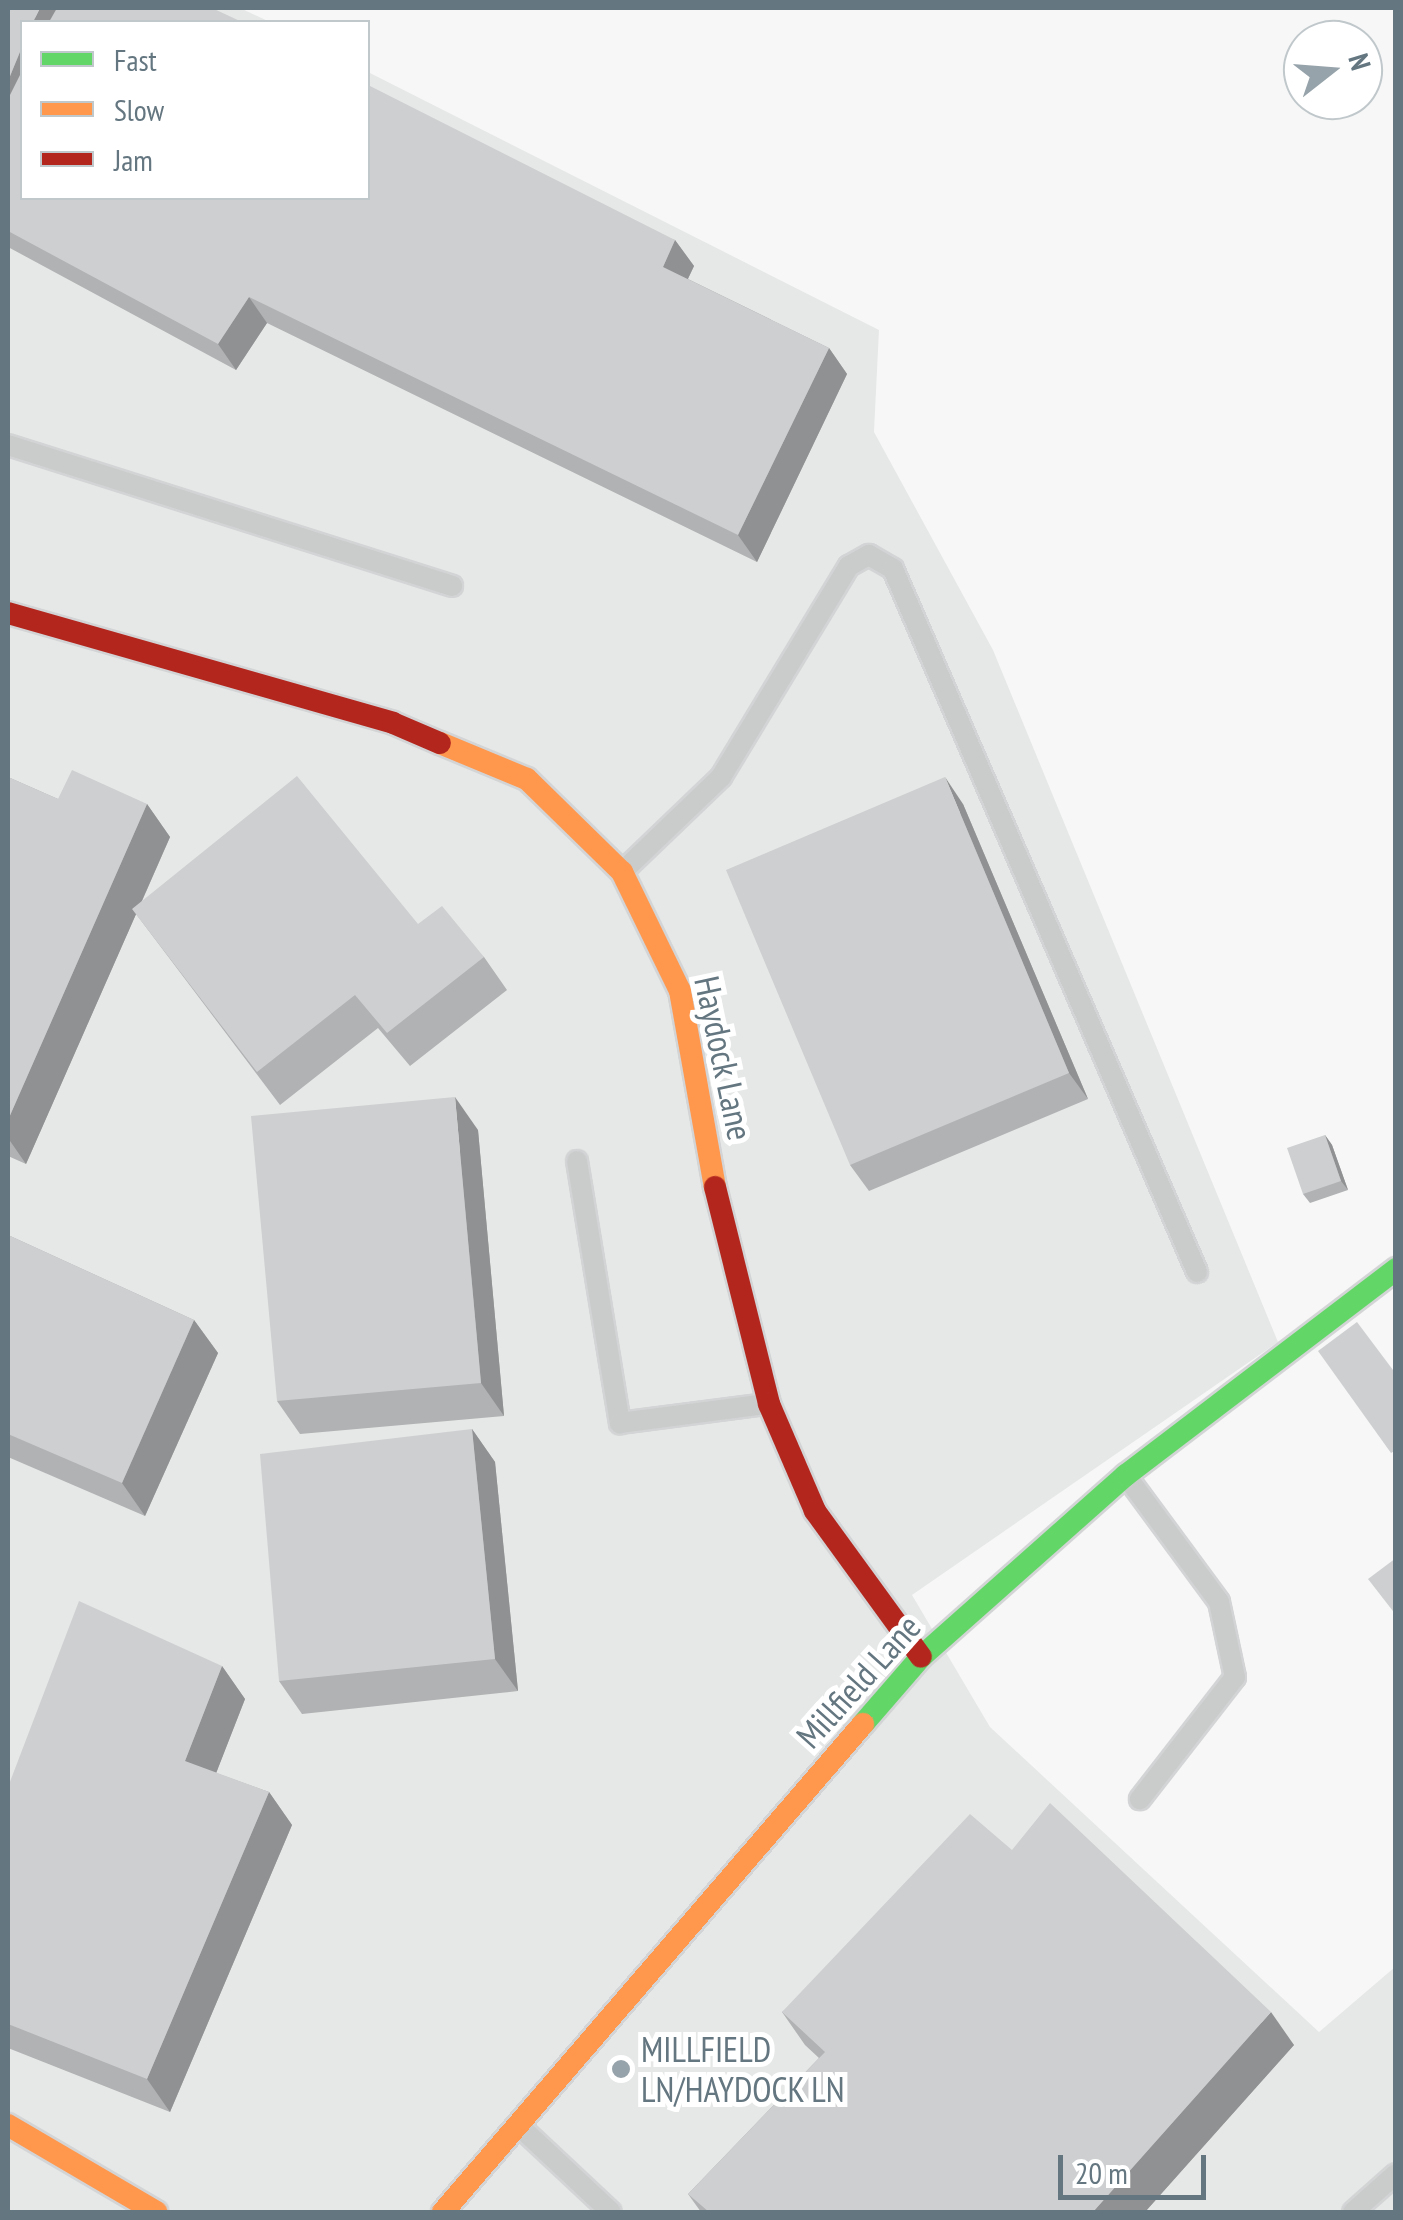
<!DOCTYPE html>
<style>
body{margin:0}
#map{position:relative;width:1403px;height:2220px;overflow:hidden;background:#f7f7f7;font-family:"PT Sans Narrow",sans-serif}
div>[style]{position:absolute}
.built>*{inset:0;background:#e6e8e7}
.roads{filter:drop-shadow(2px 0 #d3d4d5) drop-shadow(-2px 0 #d3d4d5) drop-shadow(0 2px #d3d4d5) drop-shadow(0 -2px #d3d4d5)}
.lane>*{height:20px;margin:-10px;padding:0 10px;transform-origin:10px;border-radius:10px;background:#cacccc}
.fast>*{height:22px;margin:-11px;padding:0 11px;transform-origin:11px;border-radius:11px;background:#63d668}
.slow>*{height:22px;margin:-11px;padding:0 11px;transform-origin:11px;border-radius:11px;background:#ff974d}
.jam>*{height:22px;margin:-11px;padding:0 11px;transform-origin:11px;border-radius:11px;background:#b3261e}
.wall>*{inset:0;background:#b0b2b3}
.shaded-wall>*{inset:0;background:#909192}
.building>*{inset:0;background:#cdcfd0}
.dots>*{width:28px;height:28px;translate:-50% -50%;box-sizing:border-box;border:5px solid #fff;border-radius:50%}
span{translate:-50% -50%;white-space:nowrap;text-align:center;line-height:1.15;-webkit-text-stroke:10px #fff;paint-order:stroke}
.street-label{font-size:35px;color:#647680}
.poi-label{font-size:35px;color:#647680}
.left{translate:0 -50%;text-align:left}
.frame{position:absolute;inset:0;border:10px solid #647680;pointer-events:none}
.legend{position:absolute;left:20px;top:20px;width:350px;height:180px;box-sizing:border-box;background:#fff;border:2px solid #c1c8cc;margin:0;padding:12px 18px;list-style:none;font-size:30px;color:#647680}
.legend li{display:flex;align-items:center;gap:20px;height:50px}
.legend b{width:50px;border:2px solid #c1c8cc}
.north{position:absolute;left:1283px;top:20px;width:100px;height:100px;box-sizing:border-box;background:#fff;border:2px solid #c1c8cc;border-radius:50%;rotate:73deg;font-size:28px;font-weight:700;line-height:40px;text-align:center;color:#647680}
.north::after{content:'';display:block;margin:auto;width:35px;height:45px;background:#97a3aa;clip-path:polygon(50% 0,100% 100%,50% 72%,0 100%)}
.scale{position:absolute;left:1058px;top:2155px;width:148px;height:45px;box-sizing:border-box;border:5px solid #647680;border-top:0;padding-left:12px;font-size:30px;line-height:35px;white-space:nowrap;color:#647680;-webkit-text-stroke:8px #fff;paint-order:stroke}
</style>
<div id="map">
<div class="built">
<i style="clip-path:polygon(8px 8px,240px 8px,270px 22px,22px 22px,22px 198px,368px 198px,368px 72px,879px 330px,874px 432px,993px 650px,1278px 1342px,912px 1595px,990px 1727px,1319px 2032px,1395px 1967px,1395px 2212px,8px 2212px)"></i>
</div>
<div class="roads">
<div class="lane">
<i style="left:8px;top:445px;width:466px;rotate:17.6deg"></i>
<i style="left:623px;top:871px;width:136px;rotate:-43.8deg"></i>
<i style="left:721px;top:777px;width:247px;rotate:-58.8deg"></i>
<i style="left:849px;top:566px;width:23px;rotate:-29deg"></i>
<i style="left:869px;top:555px;width:28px;rotate:30deg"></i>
<i style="left:893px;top:569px;width:766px;rotate:66.61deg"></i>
<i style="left:577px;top:1161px;width:266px;rotate:80.7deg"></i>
<i style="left:620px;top:1423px;width:148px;rotate:-7.4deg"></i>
<i style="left:1127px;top:1477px;width:155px;rotate:53.6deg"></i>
<i style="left:1219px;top:1602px;width:77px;rotate:78deg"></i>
<i style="left:1235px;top:1677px;width:155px;rotate:127.9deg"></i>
<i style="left:518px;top:2125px;width:127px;rotate:43.1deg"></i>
<i style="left:1353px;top:2212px;width:57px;rotate:-41.5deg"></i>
</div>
<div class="fast">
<i style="left:863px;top:1724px;width:89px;rotate:-49.1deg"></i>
<i style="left:921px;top:1657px;width:274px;rotate:-41.6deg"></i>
<i style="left:1126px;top:1475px;width:340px;rotate:-37.3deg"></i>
</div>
<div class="slow">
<i style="left:440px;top:743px;width:94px;rotate:22.5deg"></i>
<i style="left:527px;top:779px;width:133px;rotate:44.4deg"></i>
<i style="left:622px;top:872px;width:132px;rotate:64deg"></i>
<i style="left:680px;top:991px;width:199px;rotate:79.9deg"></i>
<i style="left:8px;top:2125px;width:172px;rotate:30.4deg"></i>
<i style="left:443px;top:2212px;width:644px;rotate:-49.28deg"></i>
</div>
<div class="jam">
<i style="left:8px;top:613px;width:400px;rotate:15.9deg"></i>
<i style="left:393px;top:723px;width:51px;rotate:23.1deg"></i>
<i style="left:715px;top:1187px;width:224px;rotate:76deg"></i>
<i style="left:769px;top:1404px;width:116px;rotate:66.7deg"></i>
<i style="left:815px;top:1511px;width:180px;rotate:54deg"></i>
</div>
</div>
<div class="wall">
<i style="clip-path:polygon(8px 8px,675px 240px,694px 266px,688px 279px,829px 348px,847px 374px,757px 562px,267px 323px,236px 370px,8px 247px)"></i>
<i style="clip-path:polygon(8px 777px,58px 799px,147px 804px,170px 837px,142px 901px,418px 924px,484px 957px,507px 990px,410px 1066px,378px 1028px,280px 1105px,136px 914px,26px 1164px,8px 1156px)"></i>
<i style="clip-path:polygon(963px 804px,1088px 1099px,869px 1191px,850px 1165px)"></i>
<i style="clip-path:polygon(478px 1130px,504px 1416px,300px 1434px,277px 1401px)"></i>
<i style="clip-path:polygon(1325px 1135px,1332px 1145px,1348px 1190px,1310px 1203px,1303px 1194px)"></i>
<i style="clip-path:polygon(8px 1235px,194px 1320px,218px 1353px,145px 1516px,8px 1457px)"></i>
<i style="clip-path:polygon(472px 1429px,495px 1462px,518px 1691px,302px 1714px,279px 1681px)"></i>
<i style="clip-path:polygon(222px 1666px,245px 1699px,216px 1773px,269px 1792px,292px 1825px,170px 2112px,8px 2048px,8px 1787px)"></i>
<i style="clip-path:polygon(1012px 1850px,1294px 2045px,1145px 2212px,701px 2212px,688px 2194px,819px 2058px,805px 2045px,782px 2012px)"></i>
</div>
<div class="shaded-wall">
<i style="clip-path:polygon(40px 8px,70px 8px,63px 22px,33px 22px)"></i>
<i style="clip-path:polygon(22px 47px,22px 114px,8px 148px,8px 81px)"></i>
<i style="clip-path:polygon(675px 240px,694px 266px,681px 293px,663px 267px)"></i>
<i style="clip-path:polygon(249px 297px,267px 323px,236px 370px,218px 344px)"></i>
<i style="clip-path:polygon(829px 348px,847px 374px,757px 562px,738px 535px)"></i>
<i style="clip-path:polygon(945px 777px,963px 804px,1088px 1099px,1069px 1073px)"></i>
<i style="clip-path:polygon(147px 804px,170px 837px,26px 1164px,8px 1138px,8px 1120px)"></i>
<i style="clip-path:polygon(455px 1097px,478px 1130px,504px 1416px,481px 1383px)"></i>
<i style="clip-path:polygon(1325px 1135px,1332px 1145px,1348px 1190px,1341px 1181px)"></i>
<i style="clip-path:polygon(194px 1320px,218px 1353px,145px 1516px,122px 1483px)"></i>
<i style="clip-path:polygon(472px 1429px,495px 1462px,518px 1691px,495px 1659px)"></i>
<i style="clip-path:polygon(222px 1666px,245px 1699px,208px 1794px,185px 1761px)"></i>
<i style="clip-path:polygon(269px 1792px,292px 1825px,170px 2112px,147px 2079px)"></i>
<i style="clip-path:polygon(1271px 2012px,1294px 2045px,1145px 2212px,1093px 2212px)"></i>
</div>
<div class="building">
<i style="clip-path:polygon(8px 8px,40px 8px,33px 22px,22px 22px,22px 47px,8px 81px)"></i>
<i style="clip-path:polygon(57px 8px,212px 8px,242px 22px,49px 22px)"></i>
<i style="clip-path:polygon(22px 71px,22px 198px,368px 198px,368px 85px,675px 240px,663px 267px,829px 348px,738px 535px,249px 297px,218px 344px,8px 231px,8px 99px)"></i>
<i style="clip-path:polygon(72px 770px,147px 804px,8px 1120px,8px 777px,58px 799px)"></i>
<i style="clip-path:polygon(297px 776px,418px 924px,442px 906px,484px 957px,387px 1033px,355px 995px,257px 1072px,132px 909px)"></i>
<i style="clip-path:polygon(945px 777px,1069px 1073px,850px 1165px,726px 870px)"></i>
<i style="clip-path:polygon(455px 1097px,481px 1383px,277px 1401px,251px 1116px)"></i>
<i style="clip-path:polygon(1325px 1135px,1341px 1181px,1303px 1194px,1287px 1148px)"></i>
<i style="clip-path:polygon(8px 1235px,194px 1320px,122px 1483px,8px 1434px)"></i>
<i style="clip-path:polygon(1357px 1322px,1396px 1374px,1396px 1450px,1391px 1453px,1318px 1351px)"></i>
<i style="clip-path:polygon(472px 1429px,495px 1659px,279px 1681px,260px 1454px)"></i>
<i style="clip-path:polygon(1396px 1558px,1396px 1615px,1368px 1579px)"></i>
<i style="clip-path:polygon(79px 1601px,222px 1666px,185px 1761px,269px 1792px,147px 2079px,8px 2024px,8px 1787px)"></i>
<i style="clip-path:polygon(1050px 1803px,1271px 2012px,1093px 2212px,709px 2212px,688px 2194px,825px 2052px,782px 2012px,970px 1814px,1012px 1850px)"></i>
</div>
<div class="dots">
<i style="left:621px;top:2069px;background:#97a3aa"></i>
</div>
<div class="street-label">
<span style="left:724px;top:1058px;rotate:78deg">Haydock Lane</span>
<span style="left:858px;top:1681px;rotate:-48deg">Millfield Lane</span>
</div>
<div class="poi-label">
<span class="left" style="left:641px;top:2069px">MILLFIELD<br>LN/HAYDOCK LN</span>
</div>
<div class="frame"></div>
<ul class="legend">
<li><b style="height:12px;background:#63d668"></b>Fast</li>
<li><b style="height:12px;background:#ff974d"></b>Slow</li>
<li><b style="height:12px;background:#b3261e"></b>Jam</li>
</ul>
<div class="north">N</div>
<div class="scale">20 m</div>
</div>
